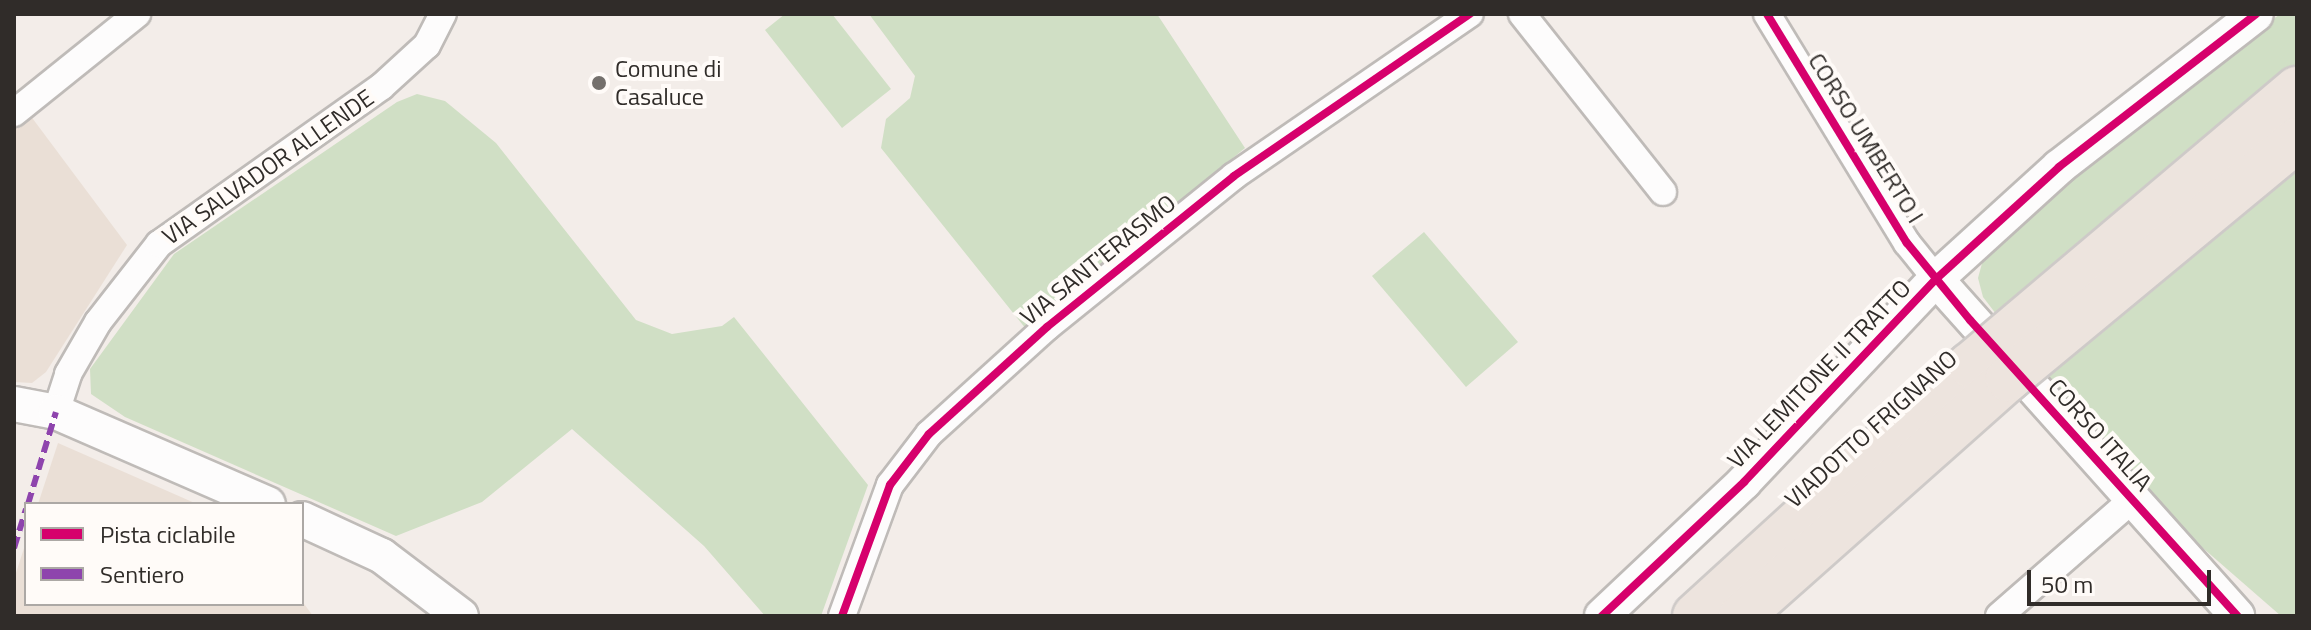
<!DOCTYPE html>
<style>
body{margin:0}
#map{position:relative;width:2311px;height:630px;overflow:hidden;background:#f3ede9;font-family:"Titillium Web",sans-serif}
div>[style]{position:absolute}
.built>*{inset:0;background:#eadfd6}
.green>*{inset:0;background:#d0dfc5}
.roads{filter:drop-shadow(2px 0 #bfbbb8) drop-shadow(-2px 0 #bfbbb8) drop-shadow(0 2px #bfbbb8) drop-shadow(0 -2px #bfbbb8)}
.minor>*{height:26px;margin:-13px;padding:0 13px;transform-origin:13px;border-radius:13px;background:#fdfcfc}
.tertiary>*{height:34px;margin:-17px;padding:0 17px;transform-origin:17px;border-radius:17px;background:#fdfcfc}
.bridges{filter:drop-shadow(2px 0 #cecac8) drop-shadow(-2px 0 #cecac8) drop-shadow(0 2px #cecac8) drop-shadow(0 -2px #cecac8)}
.trunk-bridge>*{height:44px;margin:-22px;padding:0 22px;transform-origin:22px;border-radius:22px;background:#ede4de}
.quiet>*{height:6px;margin-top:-3px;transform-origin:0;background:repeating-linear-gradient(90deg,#8e44ad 0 12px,transparent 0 18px)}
.cycleway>*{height:8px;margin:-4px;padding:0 4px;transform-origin:4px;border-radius:4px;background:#d6006c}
.dots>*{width:22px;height:22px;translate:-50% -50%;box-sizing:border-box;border:4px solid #fffbf8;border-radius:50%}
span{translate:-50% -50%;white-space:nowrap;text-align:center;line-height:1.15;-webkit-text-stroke:8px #fffbf8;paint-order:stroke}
.poi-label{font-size:24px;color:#302c29}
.left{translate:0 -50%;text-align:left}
.street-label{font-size:24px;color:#302c29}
.frame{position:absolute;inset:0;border:16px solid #302c29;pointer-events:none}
.legend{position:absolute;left:24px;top:502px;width:280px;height:104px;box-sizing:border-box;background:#fffbf8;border:2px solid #aca8a5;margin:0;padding:10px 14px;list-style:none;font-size:24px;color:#302c29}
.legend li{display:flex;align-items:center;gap:16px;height:40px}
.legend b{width:40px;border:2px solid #aca8a5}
.scale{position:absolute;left:2027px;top:570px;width:184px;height:36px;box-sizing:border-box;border:4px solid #302c29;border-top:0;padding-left:10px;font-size:24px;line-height:28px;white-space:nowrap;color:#302c29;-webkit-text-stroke:6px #fffbf8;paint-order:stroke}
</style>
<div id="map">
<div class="built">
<i style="clip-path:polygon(27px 111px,127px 245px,46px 372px,32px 383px,14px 382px,14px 122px)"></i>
<i style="clip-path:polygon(58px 443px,197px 504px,38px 504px)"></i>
<i style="clip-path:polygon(26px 542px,26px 604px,302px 601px,313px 616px,14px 616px,14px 579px)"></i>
</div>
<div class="green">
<i style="clip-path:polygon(785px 14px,832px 14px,891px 89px,842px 128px,765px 30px)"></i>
<i style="clip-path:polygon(869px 14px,1157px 14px,1245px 148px,1026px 329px,881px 148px,886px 119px,910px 98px,915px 76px)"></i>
<i style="clip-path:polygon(2280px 14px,2297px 14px,2297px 616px,2281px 616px,2165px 515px,2052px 387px,1983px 297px,1978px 278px,1984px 256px,2032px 209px)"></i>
<i style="clip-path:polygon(417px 94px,445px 101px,496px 143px,636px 320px,672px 334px,722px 326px,734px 317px,868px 485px,821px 616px,765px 616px,704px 546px,572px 429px,482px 502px,396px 536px,125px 417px,91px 394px,90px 369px,174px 254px,397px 102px)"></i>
<i style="clip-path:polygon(1424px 232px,1518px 342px,1466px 387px,1372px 276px)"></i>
</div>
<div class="roads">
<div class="minor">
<i style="left:1522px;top:14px;width:227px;rotate:51.6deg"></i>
<i style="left:1767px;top:14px;width:268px;rotate:58.6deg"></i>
<i style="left:1907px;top:243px;width:46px;rotate:51.1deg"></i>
<i style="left:14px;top:113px;width:158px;rotate:-38.8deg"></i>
<i style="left:56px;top:412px;width:40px;rotate:-72deg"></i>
<i style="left:68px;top:374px;width:60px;rotate:-60deg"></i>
<i style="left:98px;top:322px;width:99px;rotate:-52deg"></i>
<i style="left:159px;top:244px;width:272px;rotate:-35.3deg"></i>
<i style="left:381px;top:87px;width:62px;rotate:-42.4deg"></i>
<i style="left:427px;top:45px;width:35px;rotate:-63deg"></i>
<i style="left:842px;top:616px;width:140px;rotate:-69.9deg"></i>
<i style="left:890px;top:485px;width:64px;rotate:-52.6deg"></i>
<i style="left:929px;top:434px;width:159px;rotate:-42.2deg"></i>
<i style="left:1047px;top:327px;width:240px;rotate:-38.9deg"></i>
<i style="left:1234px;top:176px;width:286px;rotate:-34.5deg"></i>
<i style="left:1999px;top:616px;width:176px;rotate:-41.1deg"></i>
</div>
<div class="tertiary">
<i style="left:1936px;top:279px;width:452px;rotate:48.2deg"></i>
<i style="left:14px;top:404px;width:43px;rotate:10.8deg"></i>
<i style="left:56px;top:412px;width:231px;rotate:23.5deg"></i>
<i style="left:302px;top:519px;width:88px;rotate:24.8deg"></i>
<i style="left:382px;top:556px;width:99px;rotate:37.2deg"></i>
<i style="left:1602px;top:616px;width:195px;rotate:-43.3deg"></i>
<i style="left:1744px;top:482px;width:279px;rotate:-46.6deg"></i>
<i style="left:1936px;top:279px;width:166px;rotate:-42.3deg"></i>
<i style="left:2059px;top:167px;width:249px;rotate:-37.8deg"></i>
</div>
</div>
<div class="bridges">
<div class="trunk-bridge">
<i style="left:1695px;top:616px;width:372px;rotate:-42.4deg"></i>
<i style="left:1970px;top:365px;width:428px;rotate:-40.2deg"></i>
<i style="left:1741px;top:616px;width:357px;rotate:-41.6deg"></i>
<i style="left:2008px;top:379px;width:375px;rotate:-39.6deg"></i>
</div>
</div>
<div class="quiet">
<i style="left:28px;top:504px;width:96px;rotate:-73.1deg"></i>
<i style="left:14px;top:548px;width:41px;rotate:-72.9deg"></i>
</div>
<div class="cycleway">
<i style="left:1767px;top:14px;width:268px;rotate:58.6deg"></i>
<i style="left:1907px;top:243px;width:99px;rotate:50.7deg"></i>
<i style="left:1970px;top:320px;width:399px;rotate:47.9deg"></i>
<i style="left:842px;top:616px;width:140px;rotate:-69.9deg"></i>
<i style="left:890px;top:485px;width:64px;rotate:-52.6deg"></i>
<i style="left:929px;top:434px;width:159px;rotate:-42.2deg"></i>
<i style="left:1047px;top:327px;width:240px;rotate:-38.9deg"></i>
<i style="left:1234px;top:176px;width:286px;rotate:-34.5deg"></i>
<i style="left:1602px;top:616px;width:195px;rotate:-43.3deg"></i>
<i style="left:1744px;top:482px;width:279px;rotate:-46.6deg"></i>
<i style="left:1936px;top:279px;width:166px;rotate:-42.3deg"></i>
<i style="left:2059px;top:167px;width:249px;rotate:-37.8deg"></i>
</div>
<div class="dots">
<i style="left:599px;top:83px;background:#74706c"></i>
</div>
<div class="poi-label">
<span class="left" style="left:615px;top:83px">Comune di<br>Casaluce</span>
</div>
<div class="street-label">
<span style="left:1866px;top:138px;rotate:58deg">CORSO UMBERTO I</span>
<span style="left:268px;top:167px;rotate:-35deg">VIA SALVADOR ALLENDE</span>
<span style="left:1098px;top:260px;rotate:-39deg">VIA SANT'ERASMO</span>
<span style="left:1819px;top:374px;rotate:-46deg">VIA LEMITONE II TRATTO</span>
<span style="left:1871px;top:429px;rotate:-42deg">VIADOTTO FRIGNANO</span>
<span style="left:2100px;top:435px;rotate:48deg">CORSO ITALIA</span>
</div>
<div class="frame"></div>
<ul class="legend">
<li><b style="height:10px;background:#d6006c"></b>Pista ciclabile</li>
<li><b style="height:10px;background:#8e44ad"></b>Sentiero</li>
</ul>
<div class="scale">50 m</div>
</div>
